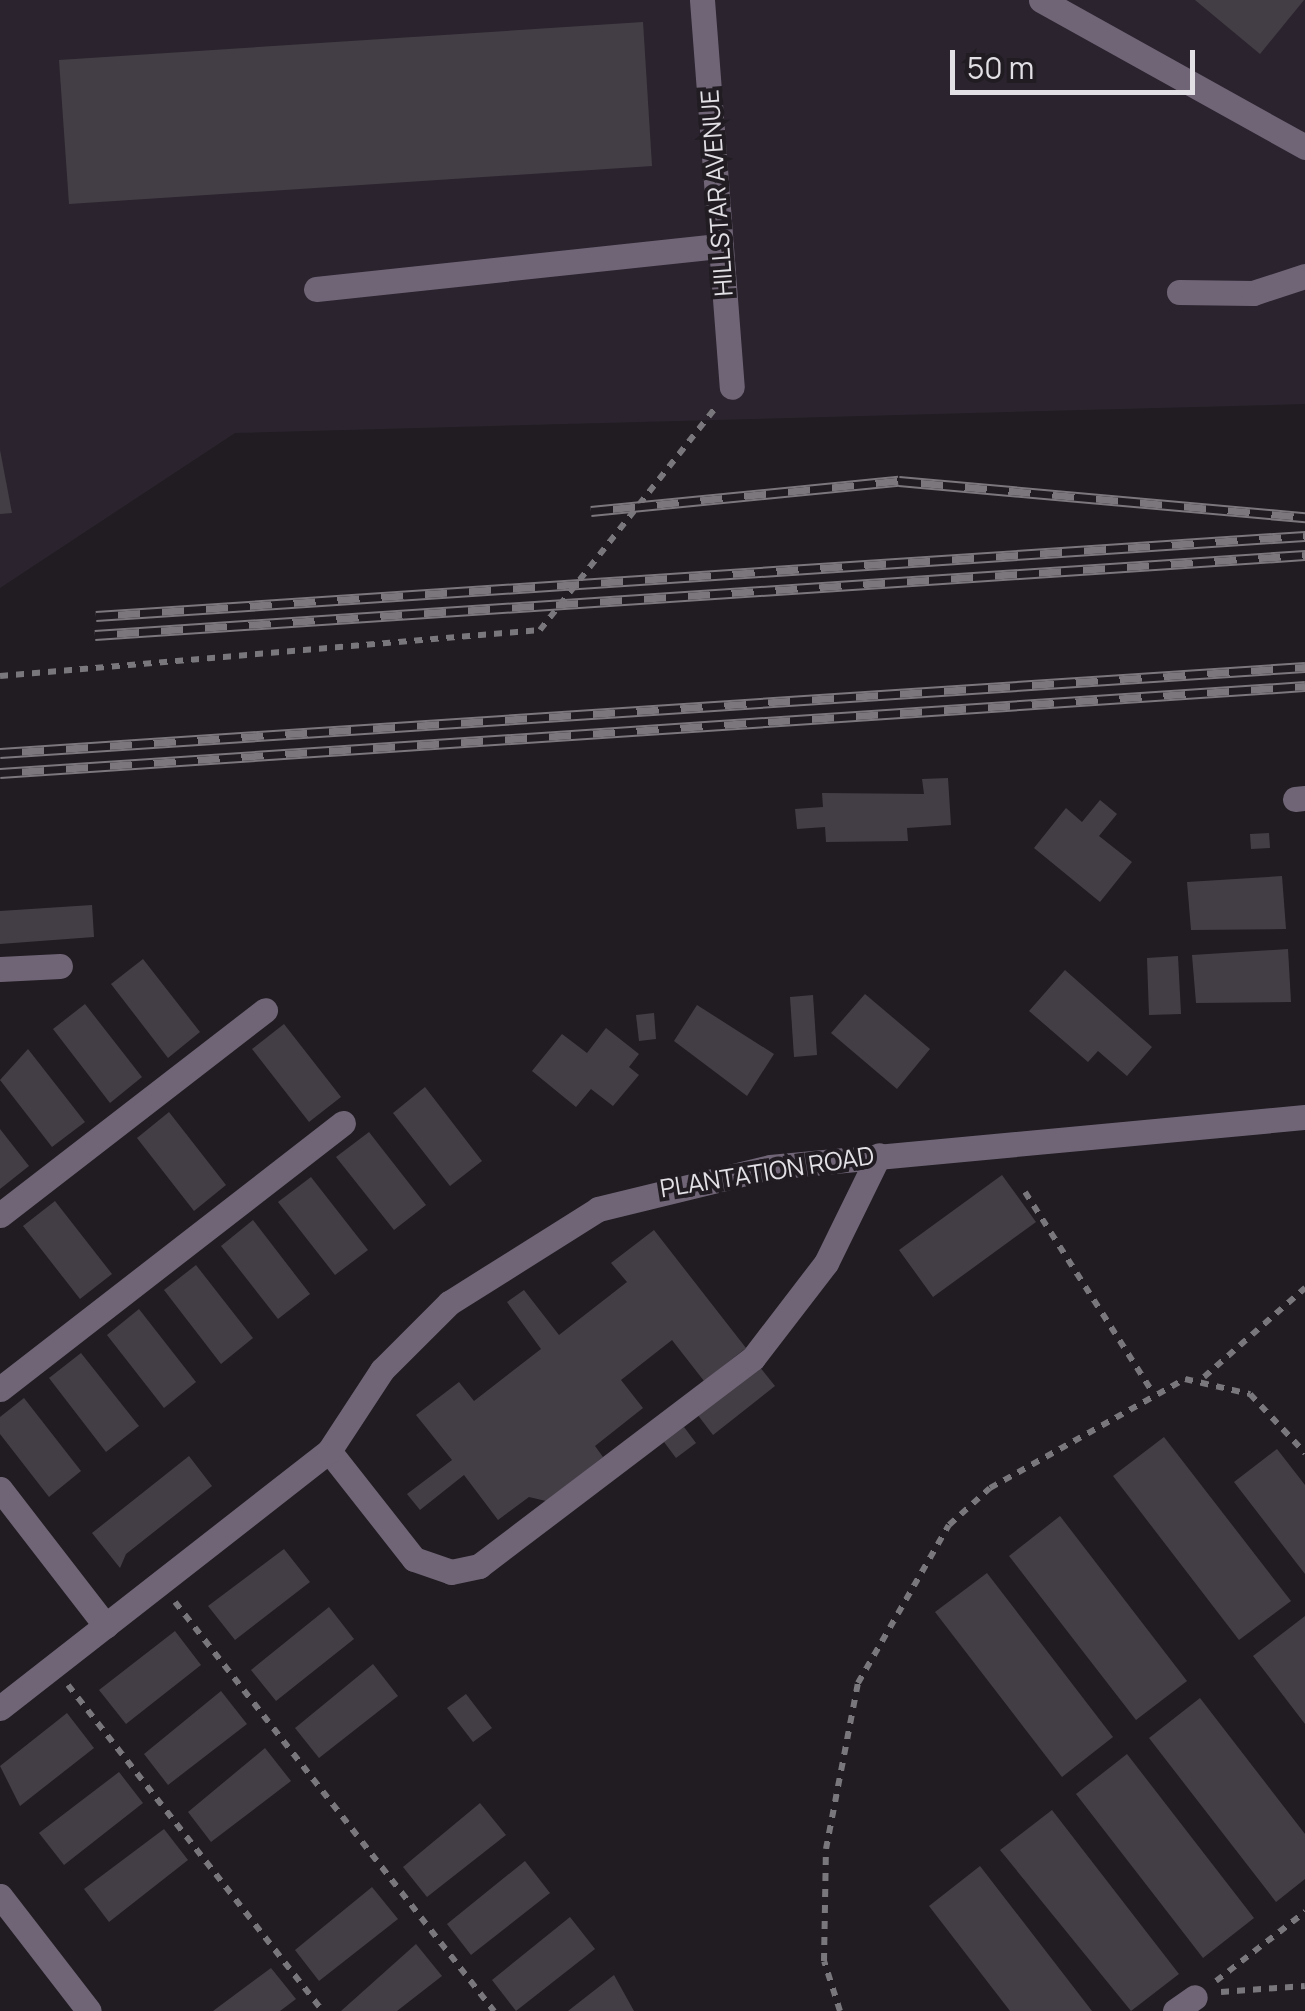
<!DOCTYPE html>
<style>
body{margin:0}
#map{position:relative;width:1305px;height:2011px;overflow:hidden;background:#201c22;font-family:Manrope,sans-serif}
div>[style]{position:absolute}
.built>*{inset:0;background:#2b242f}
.building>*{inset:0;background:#433e45}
.path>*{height:6px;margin-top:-3px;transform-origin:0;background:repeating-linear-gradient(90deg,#7a777c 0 8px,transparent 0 16px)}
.minor>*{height:25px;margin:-12.5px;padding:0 12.5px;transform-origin:12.5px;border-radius:12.5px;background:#706576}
.rail>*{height:11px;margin-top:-5.5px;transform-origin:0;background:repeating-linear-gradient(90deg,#201c22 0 22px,#7b777d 0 44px);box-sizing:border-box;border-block:2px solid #7b777d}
span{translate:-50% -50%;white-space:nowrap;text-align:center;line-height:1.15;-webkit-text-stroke:8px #201c22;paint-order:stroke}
.street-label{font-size:25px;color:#e3e0e5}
.scale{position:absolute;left:950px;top:50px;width:245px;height:45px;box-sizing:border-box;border:5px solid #e3e0e5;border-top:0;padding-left:12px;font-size:30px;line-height:35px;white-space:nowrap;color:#e3e0e5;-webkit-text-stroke:8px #201c22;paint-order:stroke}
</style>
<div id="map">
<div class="built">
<i style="clip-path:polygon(0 0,1305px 0,1305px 404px,235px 433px,0 588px)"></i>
</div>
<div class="building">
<i style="clip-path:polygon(1195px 0,1304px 0,1260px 54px)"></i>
<i style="clip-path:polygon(643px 22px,652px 166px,69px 204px,59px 60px)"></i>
<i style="clip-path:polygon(0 450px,12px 513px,0 514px)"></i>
<i style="clip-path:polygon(948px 778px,951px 825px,907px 828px,908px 841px,826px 842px,825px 827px,797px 829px,795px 809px,823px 807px,822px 793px,924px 794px,922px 779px)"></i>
<i style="clip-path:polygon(1100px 800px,1117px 814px,1099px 836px,1132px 862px,1100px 902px,1034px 848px,1066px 808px,1082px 822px)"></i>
<i style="clip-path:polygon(1269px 833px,1270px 848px,1251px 849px,1250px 834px)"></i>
<i style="clip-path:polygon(1282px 876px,1286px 929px,1191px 930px,1187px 882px)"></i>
<i style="clip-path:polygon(92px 905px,94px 937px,0 944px,0 911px)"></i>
<i style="clip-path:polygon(1288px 949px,1291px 1002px,1196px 1003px,1192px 955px)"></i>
<i style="clip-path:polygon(1178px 956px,1181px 1014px,1149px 1015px,1147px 958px)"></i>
<i style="clip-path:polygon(143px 959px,200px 1032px,168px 1058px,111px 984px)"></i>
<i style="clip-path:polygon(1065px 970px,1152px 1047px,1127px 1076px,1098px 1051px,1088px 1062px,1029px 1011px)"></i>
<i style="clip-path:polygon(865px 994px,930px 1049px,897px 1089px,831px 1033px)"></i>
<i style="clip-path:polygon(813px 995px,817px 1055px,794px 1057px,790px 997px)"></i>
<i style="clip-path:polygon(85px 1004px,142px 1077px,110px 1103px,53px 1029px)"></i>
<i style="clip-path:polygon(697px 1005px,774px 1054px,747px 1096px,674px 1041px)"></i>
<i style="clip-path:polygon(654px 1013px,656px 1039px,639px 1041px,636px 1015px)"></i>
<i style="clip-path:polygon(284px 1024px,341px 1097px,309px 1122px,252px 1049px)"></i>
<i style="clip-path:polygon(606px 1028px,639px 1054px,629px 1067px,639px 1075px,613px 1106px,591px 1089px,576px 1107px,532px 1071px,562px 1034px,587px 1053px)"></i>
<i style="clip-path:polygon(28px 1049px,85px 1122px,52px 1147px,0 1080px)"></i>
<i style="clip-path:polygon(425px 1087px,482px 1161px,450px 1186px,393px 1113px)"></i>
<i style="clip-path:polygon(169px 1112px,226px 1185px,194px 1211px,137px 1138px)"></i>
<i style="clip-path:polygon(0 1129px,29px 1166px,0 1189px)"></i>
<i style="clip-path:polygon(369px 1132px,426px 1205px,394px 1230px,336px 1157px)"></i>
<i style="clip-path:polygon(1002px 1175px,1036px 1222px,933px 1297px,899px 1250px)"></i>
<i style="clip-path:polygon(311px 1177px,368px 1250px,335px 1275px,278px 1202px)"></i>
<i style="clip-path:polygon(55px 1201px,112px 1274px,80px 1299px,23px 1226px)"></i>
<i style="clip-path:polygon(253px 1220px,310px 1294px,278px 1319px,221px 1246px)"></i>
<i style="clip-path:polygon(654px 1230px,746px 1348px,704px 1381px,672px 1340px,621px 1380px,643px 1408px,595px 1446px,603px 1457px,546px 1501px,529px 1497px,498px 1520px,464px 1475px,420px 1510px,407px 1494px,452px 1460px,416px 1415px,459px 1382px,474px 1401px,541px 1349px,507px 1302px,524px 1290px,559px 1335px,627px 1282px,611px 1263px)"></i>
<i style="clip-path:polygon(196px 1265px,253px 1338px,221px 1364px,164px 1290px)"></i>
<i style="clip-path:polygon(139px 1309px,196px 1382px,164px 1408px,107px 1335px)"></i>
<i style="clip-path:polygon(81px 1353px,139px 1426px,106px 1452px,49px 1378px)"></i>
<i style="clip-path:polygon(759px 1366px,775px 1386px,713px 1435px,697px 1414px)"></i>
<i style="clip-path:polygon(24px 1398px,81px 1471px,49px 1497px,0 1434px,0 1417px)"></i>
<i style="clip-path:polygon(684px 1427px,696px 1443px,676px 1458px,664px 1442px)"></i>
<i style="clip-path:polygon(1164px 1437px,1291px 1601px,1239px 1640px,1113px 1476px)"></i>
<i style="clip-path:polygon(1277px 1449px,1305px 1485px,1305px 1574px,1234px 1482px)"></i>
<i style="clip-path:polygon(189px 1456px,212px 1486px,126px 1554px,120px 1568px,92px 1533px)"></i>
<i style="clip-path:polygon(1060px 1516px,1187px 1681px,1136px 1720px,1009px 1556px)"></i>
<i style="clip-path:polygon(284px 1549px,310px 1582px,235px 1640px,208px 1606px)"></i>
<i style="clip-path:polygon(987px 1573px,1113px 1737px,1062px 1777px,935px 1612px)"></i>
<i style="clip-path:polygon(329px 1607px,354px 1639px,276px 1701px,251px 1670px)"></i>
<i style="clip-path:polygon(1305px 1616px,1305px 1724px,1253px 1656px)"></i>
<i style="clip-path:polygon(175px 1631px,201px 1665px,126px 1724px,99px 1690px)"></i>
<i style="clip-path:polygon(373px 1664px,398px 1696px,319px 1758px,295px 1728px)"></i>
<i style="clip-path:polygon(221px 1691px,247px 1724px,168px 1785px,144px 1754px)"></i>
<i style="clip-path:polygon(466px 1694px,492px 1728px,473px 1742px,447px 1708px)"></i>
<i style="clip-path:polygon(1200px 1698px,1305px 1834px,1305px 1879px,1276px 1902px,1149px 1738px)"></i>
<i style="clip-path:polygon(67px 1713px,94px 1748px,20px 1806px,0 1766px)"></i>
<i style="clip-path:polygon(265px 1748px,291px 1781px,211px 1842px,188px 1812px)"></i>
<i style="clip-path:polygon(1127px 1754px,1254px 1918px,1203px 1958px,1076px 1794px)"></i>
<i style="clip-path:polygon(119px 1772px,143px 1803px,64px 1865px,39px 1833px)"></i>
<i style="clip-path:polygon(480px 1803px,506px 1835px,427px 1897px,403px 1867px)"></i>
<i style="clip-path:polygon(1052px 1810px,1179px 1974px,1131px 2011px,1000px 1850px)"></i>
<i style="clip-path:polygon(164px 1829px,188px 1860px,109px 1922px,84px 1889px)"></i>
<i style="clip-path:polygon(525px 1861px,550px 1893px,471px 1955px,447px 1924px)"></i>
<i style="clip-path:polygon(980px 1866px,1092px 2011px,1010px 2011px,929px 1906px)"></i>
<i style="clip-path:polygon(372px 1887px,398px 1919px,319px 1981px,295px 1950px)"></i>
<i style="clip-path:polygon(570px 1917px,595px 1949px,516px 2011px,492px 1980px)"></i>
<i style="clip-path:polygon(416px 1944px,442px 1976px,397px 2011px,341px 2011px)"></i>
<i style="clip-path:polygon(271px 1968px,296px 1999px,280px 2011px,213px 2011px)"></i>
<i style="clip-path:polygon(614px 1975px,634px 2011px,568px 2011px)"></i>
</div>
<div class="path">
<i style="left:0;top:676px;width:542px;rotate:-4.87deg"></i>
<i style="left:540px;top:630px;width:285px;rotate:-51.7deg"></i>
<i style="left:1025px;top:1192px;width:235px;rotate:57.5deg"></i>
<i style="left:1204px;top:1377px;width:135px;rotate:-41.4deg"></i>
<i style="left:175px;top:1602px;width:519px;rotate:52.05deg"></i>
<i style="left:68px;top:1685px;width:414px;rotate:52deg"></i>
<i style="left:1216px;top:1981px;width:113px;rotate:-37.8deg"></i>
<i style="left:1221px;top:1992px;width:84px;rotate:-4.1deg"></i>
<i style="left:840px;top:2011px;width:52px;rotate:-107.7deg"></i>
<i style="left:824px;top:1961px;width:112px;rotate:-89deg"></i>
<i style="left:826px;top:1849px;width:169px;rotate:-79.1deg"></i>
<i style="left:858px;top:1683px;width:182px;rotate:-60.1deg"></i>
<i style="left:949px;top:1525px;width:55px;rotate:-42.1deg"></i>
<i style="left:990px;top:1488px;width:223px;rotate:-29.2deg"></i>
<i style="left:1185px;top:1379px;width:67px;rotate:13deg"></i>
<i style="left:1250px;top:1394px;width:81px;rotate:47deg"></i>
</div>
<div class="minor">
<i style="left:702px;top:0;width:388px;rotate:85.6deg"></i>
<i style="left:1041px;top:0;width:302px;rotate:29.1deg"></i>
<i style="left:316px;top:289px;width:407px;rotate:-6.1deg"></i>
<i style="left:1179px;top:292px;width:74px;rotate:0.8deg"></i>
<i style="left:1253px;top:293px;width:55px;rotate:-18.1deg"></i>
<i style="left:1295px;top:799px;width:10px;rotate:-6deg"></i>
<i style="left:0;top:969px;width:60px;rotate:-2.9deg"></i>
<i style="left:0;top:1215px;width:335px;rotate:-37.7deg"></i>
<i style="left:0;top:1389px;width:434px;rotate:-37.8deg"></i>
<i style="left:329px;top:1451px;width:137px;rotate:51.8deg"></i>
<i style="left:414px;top:1559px;width:39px;rotate:19deg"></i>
<i style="left:451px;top:1572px;width:29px;rotate:-12deg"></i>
<i style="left:479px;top:1566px;width:344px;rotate:-37.2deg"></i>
<i style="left:753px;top:1358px;width:120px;rotate:-52.5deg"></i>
<i style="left:826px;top:1263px;width:120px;rotate:-63.9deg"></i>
<i style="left:0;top:1489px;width:173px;rotate:52.3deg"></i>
<i style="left:0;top:1708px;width:417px;rotate:-38deg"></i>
<i style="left:329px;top:1451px;width:97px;rotate:-56.8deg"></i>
<i style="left:382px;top:1370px;width:95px;rotate:-45deg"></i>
<i style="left:449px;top:1303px;width:176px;rotate:-32.2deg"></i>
<i style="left:598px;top:1209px;width:177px;rotate:-13.7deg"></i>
<i style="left:770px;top:1167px;width:537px;rotate:-5.34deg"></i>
<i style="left:0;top:1896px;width:145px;rotate:52.3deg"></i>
<i style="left:1175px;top:2011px;width:24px;rotate:-35deg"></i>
</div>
<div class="rail">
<i style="left:591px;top:511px;width:309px;rotate:-5.6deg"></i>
<i style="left:899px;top:481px;width:408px;rotate:5.1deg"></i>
<i style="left:96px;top:616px;width:1212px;rotate:-3.79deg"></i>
<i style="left:95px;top:635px;width:1213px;rotate:-3.78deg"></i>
<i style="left:0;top:753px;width:1308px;rotate:-3.77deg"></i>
<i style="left:0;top:773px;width:1308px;rotate:-3.81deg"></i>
</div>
<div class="street-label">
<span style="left:717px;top:193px;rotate:-94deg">HILLSTAR AVENUE</span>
<span style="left:767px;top:1172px;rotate:-9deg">PLANTATION ROAD</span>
</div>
<div class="scale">50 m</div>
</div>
